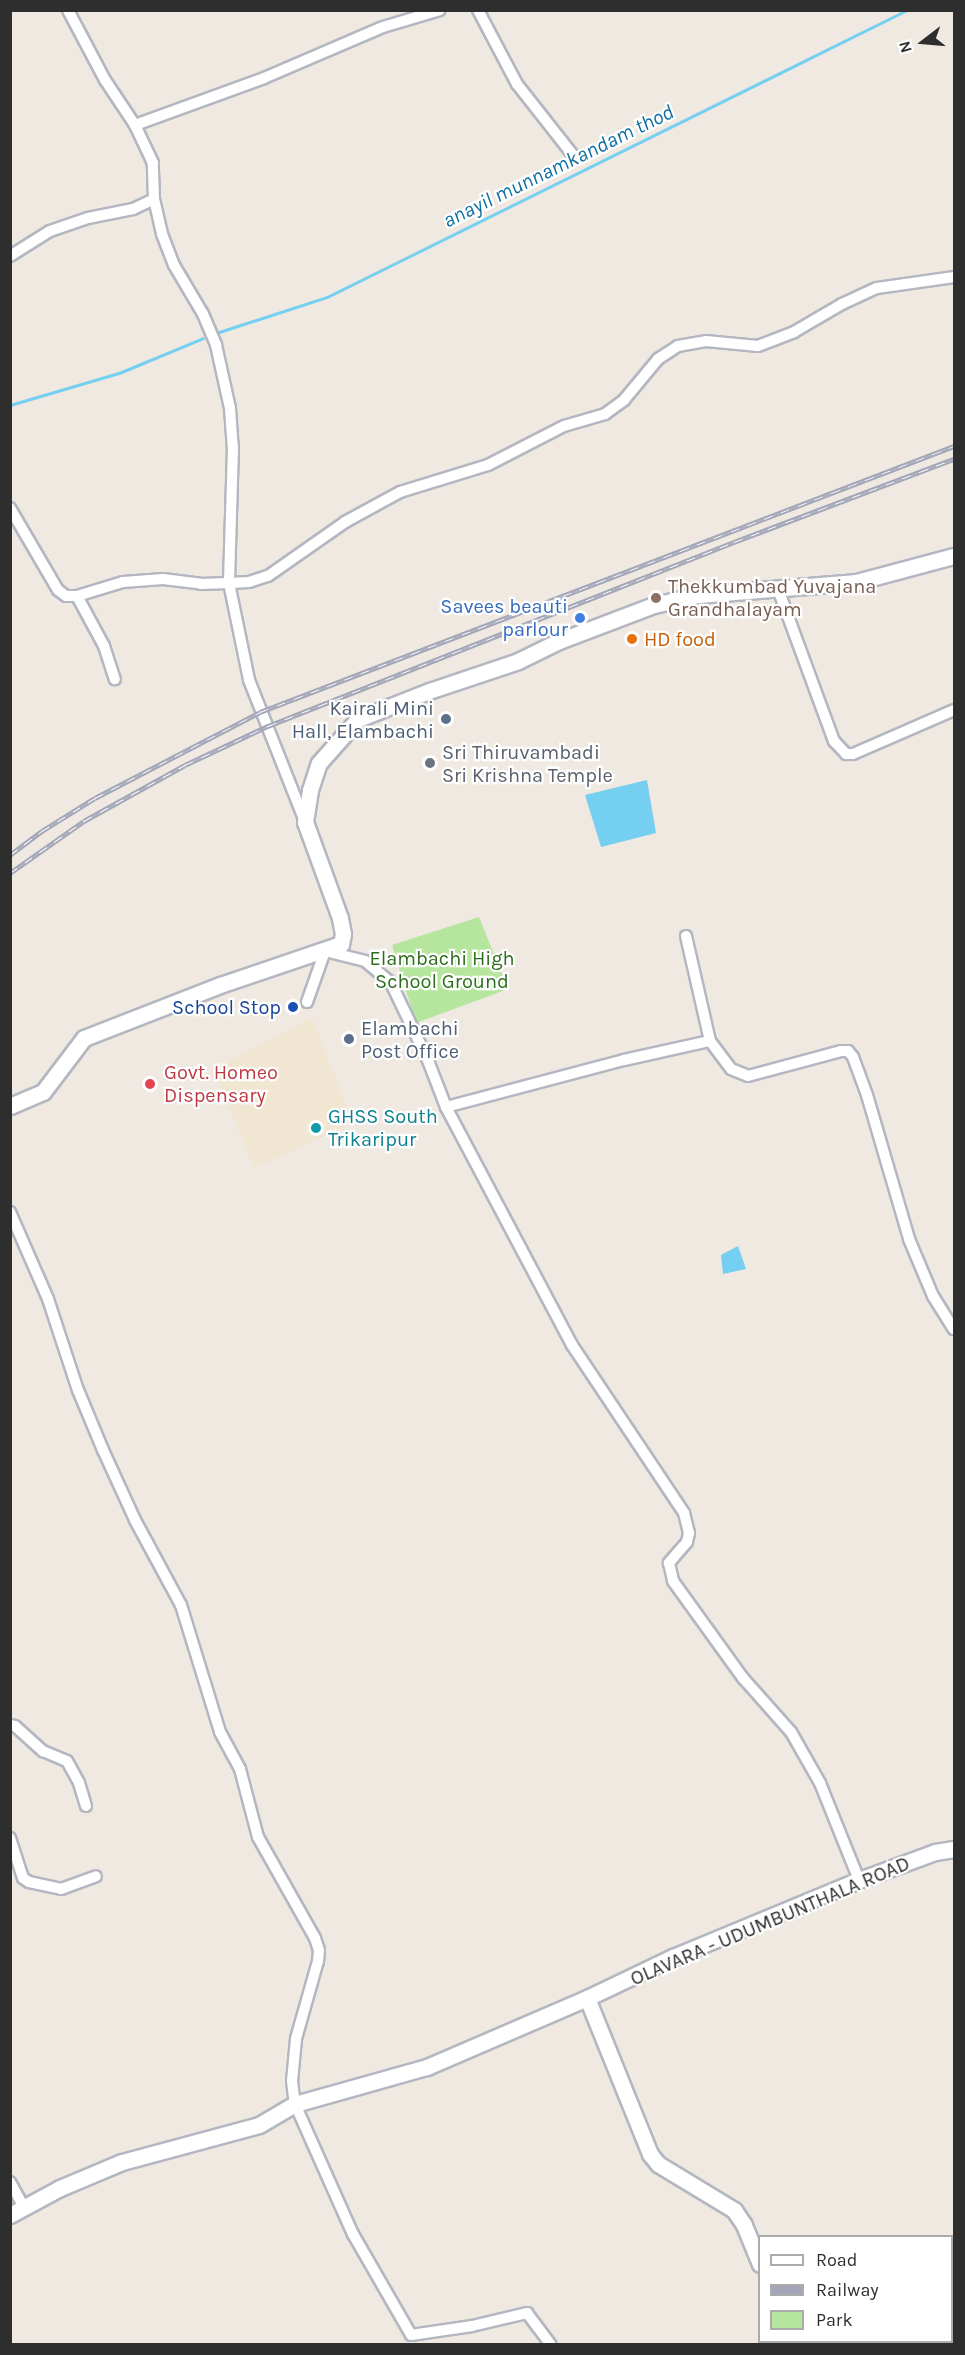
<!DOCTYPE html>
<style>
body{margin:0}
#map{position:relative;width:965px;height:2355px;overflow:hidden;background:#efe9e1;font-family:Karla,sans-serif}
div>[style]{position:absolute}
.education>*{inset:0;background:#f0e6d1}
.green>*{inset:0;background:#b6e59e}
.water>*{inset:0;background:#75cff0}
.stream>*{height:3px;margin:-1.5px;padding:0 1.5px;transform-origin:1.5px;border-radius:1.5px;background:#75cff0}
.roads{filter:drop-shadow(2px 0 #b4b7c1) drop-shadow(-2px 0 #b4b7c1) drop-shadow(0 2px #b4b7c1) drop-shadow(0 -2px #b4b7c1)}
.street>*{height:10px;margin:-5px;padding:0 5px;transform-origin:5px;border-radius:5px;background:#fff}
.secondary>*{height:15px;margin:-7.5px;padding:0 7.5px;transform-origin:7.5px;border-radius:7.5px;background:#fff}
.rail>*{height:5px;margin-top:-2.5px;transform-origin:0;background:repeating-linear-gradient(90deg,#fff 0 9px,#a3a6b8 0 18px);box-sizing:border-box;border-block:2px solid #a3a6b8}
.dots>*{width:16px;height:16px;translate:-50% -50%;box-sizing:border-box;border:3px solid #fff;border-radius:50%}
span{translate:-50% -50%;white-space:nowrap;text-align:center;line-height:1.15;-webkit-text-stroke:4.5px #fff;paint-order:stroke}
.education-label{font-size:20px;color:#785e54}
.left{translate:0 -50%;text-align:left}
.shop-label{font-size:20px;color:#366cbe}
.right{translate:-100% -50%;text-align:right}
.food-label{font-size:20px;color:#c56008}
.service-label{font-size:20px;color:#4e5e75}
.worship-label{font-size:20px;color:#5b616d}
.park-label{font-size:20px;color:#2c6e1b}
.transit-label{font-size:20px;color:#164399}
.health-label{font-size:20px;color:#be3a42}
.culture-label{font-size:20px;color:#0d838f}
.street-label{font-size:20px;color:#2e2e2e}
.water-label{font-size:21px;color:#0d6fa3;font-style:italic}
.frame{position:absolute;inset:0;border:12px solid #2e2e2e;pointer-events:none}
.legend{position:absolute;left:758px;top:2235px;width:195px;height:108px;box-sizing:border-box;background:#fff;border:2px solid #ababab;margin:0;padding:8px 10px;list-style:none;font-size:18px;color:#2e2e2e}
.legend li{display:flex;align-items:center;gap:12px;height:30px}
.legend b{width:30px;border:2px solid #ababab}
.north{position:absolute;left:893px;top:12px;width:60px;height:60px;-webkit-text-stroke:4px #fff;paint-order:stroke;rotate:254deg;font-size:16px;font-weight:700;line-height:24px;text-align:center;color:#2e2e2e}
.north::after{content:'';display:block;margin:auto;width:21px;height:27px;background:#2e2e2e;clip-path:polygon(50% 0,100% 100%,50% 72%,0 100%)}
</style>
<div id="map">
<div class="education">
<i style="clip-path:polygon(312px 1018px,353px 1123px,254px 1168px,214px 1069px)"></i>
</div>
<div class="green">
<i style="clip-path:polygon(479px 917px,508px 989px,416px 1023px,392px 945px)"></i>
</div>
<div class="water">
<i style="clip-path:polygon(647px 780px,656px 833px,601px 847px,585px 795px)"></i>
<i style="clip-path:polygon(738px 1246px,746px 1269px,723px 1274px,721px 1255px)"></i>
</div>
<div class="stream">
<i style="left:216px;top:333px;width:117px;rotate:-18deg"></i>
<i style="left:327px;top:297px;width:647px;rotate:-26.33deg"></i>
<i style="left:10px;top:405px;width:114px;rotate:-16.4deg"></i>
<i style="left:119px;top:373px;width:91px;rotate:-22.6deg"></i>
</div>
<div class="roads">
<div class="street">
<i style="left:478px;top:10px;width:84px;rotate:62.2deg"></i>
<i style="left:517px;top:84px;width:95px;rotate:51.8deg"></i>
<i style="left:135px;top:125px;width:137px;rotate:-20deg"></i>
<i style="left:264px;top:78px;width:129px;rotate:-23.2deg"></i>
<i style="left:383px;top:27px;width:59px;rotate:-16.6deg"></i>
<i style="left:154px;top:199px;width:36px;rotate:77deg"></i>
<i style="left:162px;top:234px;width:33px;rotate:69deg"></i>
<i style="left:174px;top:265px;width:57px;rotate:59.4deg"></i>
<i style="left:203px;top:314px;width:34px;rotate:67deg"></i>
<i style="left:216px;top:345px;width:65px;rotate:77.5deg"></i>
<i style="left:230px;top:408px;width:39px;rotate:86deg"></i>
<i style="left:233px;top:447px;width:136px;rotate:91.7deg"></i>
<i style="left:229px;top:583px;width:20px;rotate:-3deg"></i>
<i style="left:249px;top:582px;width:20px;rotate:-18deg"></i>
<i style="left:268px;top:576px;width:94px;rotate:-35deg"></i>
<i style="left:345px;top:522px;width:63px;rotate:-28.6deg"></i>
<i style="left:400px;top:492px;width:92px;rotate:-17.1deg"></i>
<i style="left:488px;top:465px;width:85px;rotate:-27.2deg"></i>
<i style="left:564px;top:426px;width:43px;rotate:-16.3deg"></i>
<i style="left:605px;top:414px;width:24px;rotate:-36deg"></i>
<i style="left:624px;top:400px;width:53px;rotate:-50.3deg"></i>
<i style="left:658px;top:359px;width:24px;rotate:-33deg"></i>
<i style="left:678px;top:346px;width:28px;rotate:-10deg"></i>
<i style="left:706px;top:341px;width:52px;rotate:5.5deg"></i>
<i style="left:758px;top:346px;width:39px;rotate:-21deg"></i>
<i style="left:794px;top:332px;width:56px;rotate:-30.3deg"></i>
<i style="left:842px;top:304px;width:38px;rotate:-25deg"></i>
<i style="left:877px;top:288px;width:78px;rotate:-8.1deg"></i>
<i style="left:10px;top:256px;width:47px;rotate:-32deg"></i>
<i style="left:50px;top:231px;width:40px;rotate:-18.9deg"></i>
<i style="left:88px;top:218px;width:46px;rotate:-11.3deg"></i>
<i style="left:133px;top:209px;width:23px;rotate:-25deg"></i>
<i style="left:154px;top:199px;width:36px;rotate:-92deg"></i>
<i style="left:153px;top:163px;width:42px;rotate:-115.3deg"></i>
<i style="left:135px;top:125px;width:54px;rotate:-123.7deg"></i>
<i style="left:105px;top:80px;width:79px;rotate:-117.9deg"></i>
<i style="left:10px;top:508px;width:95px;rotate:59.7deg"></i>
<i style="left:58px;top:590px;width:10px;rotate:37deg"></i>
<i style="left:66px;top:596px;width:11px"></i>
<i style="left:77px;top:596px;width:48px;rotate:-16.9deg"></i>
<i style="left:123px;top:582px;width:40px;rotate:-4.3deg"></i>
<i style="left:163px;top:579px;width:38px;rotate:7deg"></i>
<i style="left:201px;top:584px;width:28px;rotate:-2deg"></i>
<i style="left:229px;top:583px;width:99px;rotate:78.3deg"></i>
<i style="left:249px;top:680px;width:149px;rotate:68.4deg"></i>
<i style="left:778px;top:589px;width:162px;rotate:69.8deg"></i>
<i style="left:834px;top:741px;width:18px;rotate:47deg"></i>
<i style="left:846px;top:754px;width:7px"></i>
<i style="left:853px;top:754px;width:110px;rotate:-23.5deg"></i>
<i style="left:77px;top:596px;width:57px;rotate:61.6deg"></i>
<i style="left:104px;top:646px;width:35px;rotate:72deg"></i>
<i style="left:686px;top:936px;width:108px;rotate:77.1deg"></i>
<i style="left:710px;top:1041px;width:35px;rotate:53deg"></i>
<i style="left:731px;top:1069px;width:18px;rotate:22deg"></i>
<i style="left:748px;top:1076px;width:96px;rotate:-15deg"></i>
<i style="left:841px;top:1051px;width:7px"></i>
<i style="left:848px;top:1051px;width:8px;rotate:50deg"></i>
<i style="left:853px;top:1057px;width:40px;rotate:69.8deg"></i>
<i style="left:867px;top:1095px;width:150px;rotate:73.7deg"></i>
<i style="left:909px;top:1239px;width:62px;rotate:67.2deg"></i>
<i style="left:933px;top:1296px;width:39px;rotate:58deg"></i>
<i style="left:307px;top:1002px;width:54px;rotate:-70.6deg"></i>
<i style="left:325px;top:951px;width:41px;rotate:14deg"></i>
<i style="left:365px;top:961px;width:34px;rotate:40deg"></i>
<i style="left:391px;top:983px;width:83px;rotate:64.4deg"></i>
<i style="left:427px;top:1058px;width:53px;rotate:68.8deg"></i>
<i style="left:446px;top:1107px;width:269px;rotate:62.1deg"></i>
<i style="left:572px;top:1345px;width:202px;rotate:56.3deg"></i>
<i style="left:684px;top:1513px;width:21px;rotate:76deg"></i>
<i style="left:689px;top:1533px;width:9px;rotate:103deg"></i>
<i style="left:687px;top:1542px;width:28px;rotate:131deg"></i>
<i style="left:669px;top:1563px;width:18px;rotate:77deg"></i>
<i style="left:673px;top:1581px;width:120px;rotate:54.2deg"></i>
<i style="left:743px;top:1678px;width:72px;rotate:48.4deg"></i>
<i style="left:791px;top:1732px;width:59px;rotate:60.4deg"></i>
<i style="left:820px;top:1783px;width:105px;rotate:68.1deg"></i>
<i style="left:446px;top:1107px;width:184px;rotate:-14.8deg"></i>
<i style="left:624px;top:1060px;width:88px;rotate:-12.5deg"></i>
<i style="left:10px;top:1212px;width:95px;rotate:66.4deg"></i>
<i style="left:48px;top:1299px;width:96px;rotate:71.8deg"></i>
<i style="left:78px;top:1390px;width:65px;rotate:67.4deg"></i>
<i style="left:103px;top:1450px;width:77px;rotate:65.4deg"></i>
<i style="left:135px;top:1520px;width:97px;rotate:61.6deg"></i>
<i style="left:181px;top:1605px;width:133px;rotate:72.9deg"></i>
<i style="left:220px;top:1732px;width:42px;rotate:61.6deg"></i>
<i style="left:240px;top:1769px;width:70px;rotate:75.2deg"></i>
<i style="left:258px;top:1837px;width:116px;rotate:60.6deg"></i>
<i style="left:315px;top:1938px;width:13px;rotate:72deg"></i>
<i style="left:319px;top:1950px;width:11px;rotate:95deg"></i>
<i style="left:318px;top:1961px;width:81px;rotate:105.8deg"></i>
<i style="left:296px;top:2039px;width:42px;rotate:95.4deg"></i>
<i style="left:292px;top:2081px;width:23px;rotate:83deg"></i>
<i style="left:295px;top:2104px;width:142px;rotate:66deg"></i>
<i style="left:353px;top:2234px;width:116px;rotate:60.1deg"></i>
<i style="left:411px;top:2335px;width:62px;rotate:-8.4deg"></i>
<i style="left:472px;top:2326px;width:57px;rotate:-13.3deg"></i>
<i style="left:527px;top:2313px;width:39px;rotate:53deg"></i>
<i style="left:10px;top:1725px;width:5px;rotate:11deg"></i>
<i style="left:15px;top:1726px;width:38px;rotate:42deg"></i>
<i style="left:43px;top:1751px;width:26px;rotate:23deg"></i>
<i style="left:67px;top:1761px;width:25px;rotate:61deg"></i>
<i style="left:79px;top:1783px;width:24px;rotate:73deg"></i>
<i style="left:10px;top:1838px;width:42px;rotate:72deg"></i>
<i style="left:23px;top:1878px;width:7px;rotate:34deg"></i>
<i style="left:29px;top:1882px;width:33px;rotate:12deg"></i>
<i style="left:61px;top:1889px;width:37px;rotate:-20deg"></i>
<i style="left:10px;top:2182px;width:31px;rotate:61deg"></i>
</div>
<div class="secondary">
<i style="left:10px;top:1106px;width:36px;rotate:-23deg"></i>
<i style="left:43px;top:1092px;width:68px;rotate:-52.8deg"></i>
<i style="left:84px;top:1038px;width:146px;rotate:-21.3deg"></i>
<i style="left:220px;top:985px;width:128px;rotate:-18.7deg"></i>
<i style="left:341px;top:944px;width:10px;rotate:-79deg"></i>
<i style="left:343px;top:934px;width:16px;rotate:-101deg"></i>
<i style="left:340px;top:918px;width:102px;rotate:-110deg"></i>
<i style="left:305px;top:822px;width:32px;rotate:-81deg"></i>
<i style="left:310px;top:790px;width:28px;rotate:-72deg"></i>
<i style="left:319px;top:763px;width:59px;rotate:-48.4deg"></i>
<i style="left:358px;top:719px;width:76px;rotate:-21.5deg"></i>
<i style="left:429px;top:691px;width:94px;rotate:-18.6deg"></i>
<i style="left:518px;top:661px;width:46px;rotate:-26deg"></i>
<i style="left:559px;top:641px;width:102px;rotate:-20.8deg"></i>
<i style="left:654px;top:605px;width:45px;rotate:-12.8deg"></i>
<i style="left:698px;top:595px;width:159px;rotate:-4.7deg"></i>
<i style="left:856px;top:582px;width:101px;rotate:-14.9deg"></i>
<i style="left:587px;top:1998px;width:168px;rotate:68deg"></i>
<i style="left:650px;top:2154px;width:13px;rotate:51deg"></i>
<i style="left:658px;top:2164px;width:89px;rotate:31.2deg"></i>
<i style="left:734px;top:2210px;width:18px;rotate:56deg"></i>
<i style="left:744px;top:2225px;width:42px;rotate:67.7deg"></i>
<i style="left:10px;top:2215px;width:57px;rotate:-28.4deg"></i>
<i style="left:60px;top:2188px;width:67px;rotate:-22.8deg"></i>
<i style="left:122px;top:2162px;width:142px;rotate:-15.1deg"></i>
<i style="left:259px;top:2125px;width:42px;rotate:-30.3deg"></i>
<i style="left:295px;top:2104px;width:137px;rotate:-15.7deg"></i>
<i style="left:427px;top:2067px;width:174px;rotate:-23.3deg"></i>
<i style="left:587px;top:1998px;width:95px;rotate:-25.5deg"></i>
<i style="left:673px;top:1957px;width:201px;rotate:-22.5deg"></i>
<i style="left:859px;top:1880px;width:81px;rotate:-20.2deg"></i>
<i style="left:935px;top:1852px;width:19px;rotate:-9deg"></i>
<i style="left:787px;top:2342px;width:2px;rotate:63deg"></i>
</div>
</div>
<div class="rail">
<i style="left:10px;top:855px;width:40px;rotate:-37deg"></i>
<i style="left:42px;top:831px;width:62px;rotate:-31.9deg"></i>
<i style="left:95px;top:798px;width:186px;rotate:-27.5deg"></i>
<i style="left:260px;top:712px;width:743px;rotate:-20.97deg"></i>
<i style="left:10px;top:873px;width:90px;rotate:-35.1deg"></i>
<i style="left:84px;top:821px;width:115px;rotate:-29deg"></i>
<i style="left:185px;top:765px;width:92px;rotate:-25.2deg"></i>
<i style="left:268px;top:726px;width:501px;rotate:-21.55deg"></i>
<i style="left:734px;top:542px;width:235px;rotate:-20.7deg"></i>
</div>
<div class="dots">
<i style="left:656px;top:598px;background:#8d6e63"></i>
<i style="left:580px;top:618px;background:#3f7fe0"></i>
<i style="left:632px;top:639px;background:#e8710a"></i>
<i style="left:446px;top:719px;background:#5c6f8a"></i>
<i style="left:430px;top:763px;background:#6b7280"></i>
<i style="left:293px;top:1007px;background:#1a4fb4"></i>
<i style="left:349px;top:1039px;background:#5c6f8a"></i>
<i style="left:150px;top:1084px;background:#e0444e"></i>
<i style="left:316px;top:1128px;background:#0f9aa8"></i>
</div>
<div class="education-label">
<span class="left" style="left:668px;top:598px">Thekkumbad Yuvajana<br>Grandhalayam</span>
</div>
<div class="shop-label">
<span class="right" style="left:568px;top:618px">Savees beauti<br>parlour</span>
</div>
<div class="food-label">
<span class="left" style="left:644px;top:639px">HD food</span>
</div>
<div class="service-label">
<span class="right" style="left:434px;top:720px">Kairali Mini<br>Hall, Elambachi</span>
<span class="left" style="left:361px;top:1040px">Elambachi<br>Post Office</span>
</div>
<div class="worship-label">
<span class="left" style="left:442px;top:764px">Sri Thiruvambadi<br>Sri Krishna Temple</span>
</div>
<div class="park-label">
<span style="left:442px;top:970px">Elambachi High<br>School Ground</span>
</div>
<div class="transit-label">
<span class="right" style="left:281px;top:1007px">School Stop</span>
</div>
<div class="health-label">
<span class="left" style="left:164px;top:1084px">Govt. Homeo<br>Dispensary</span>
</div>
<div class="culture-label">
<span class="left" style="left:328px;top:1128px">GHSS South<br>Trikaripur</span>
</div>
<div class="street-label">
<span style="left:770px;top:1921px;rotate:-23deg">OLAVARA - UDUMBUNTHALA ROAD</span>
</div>
<div class="water-label">
<span style="left:558px;top:166px;rotate:-26deg">anayil munnamkandam thod</span>
</div>
<div class="frame"></div>
<ul class="legend">
<li><b style="height:8px;background:#fff"></b>Road</li>
<li><b style="height:8px;background:#a3a6b8"></b>Railway</li>
<li><b style="height:16px;background:#b6e59e"></b>Park</li>
</ul>
<div class="north">N</div>
</div>
